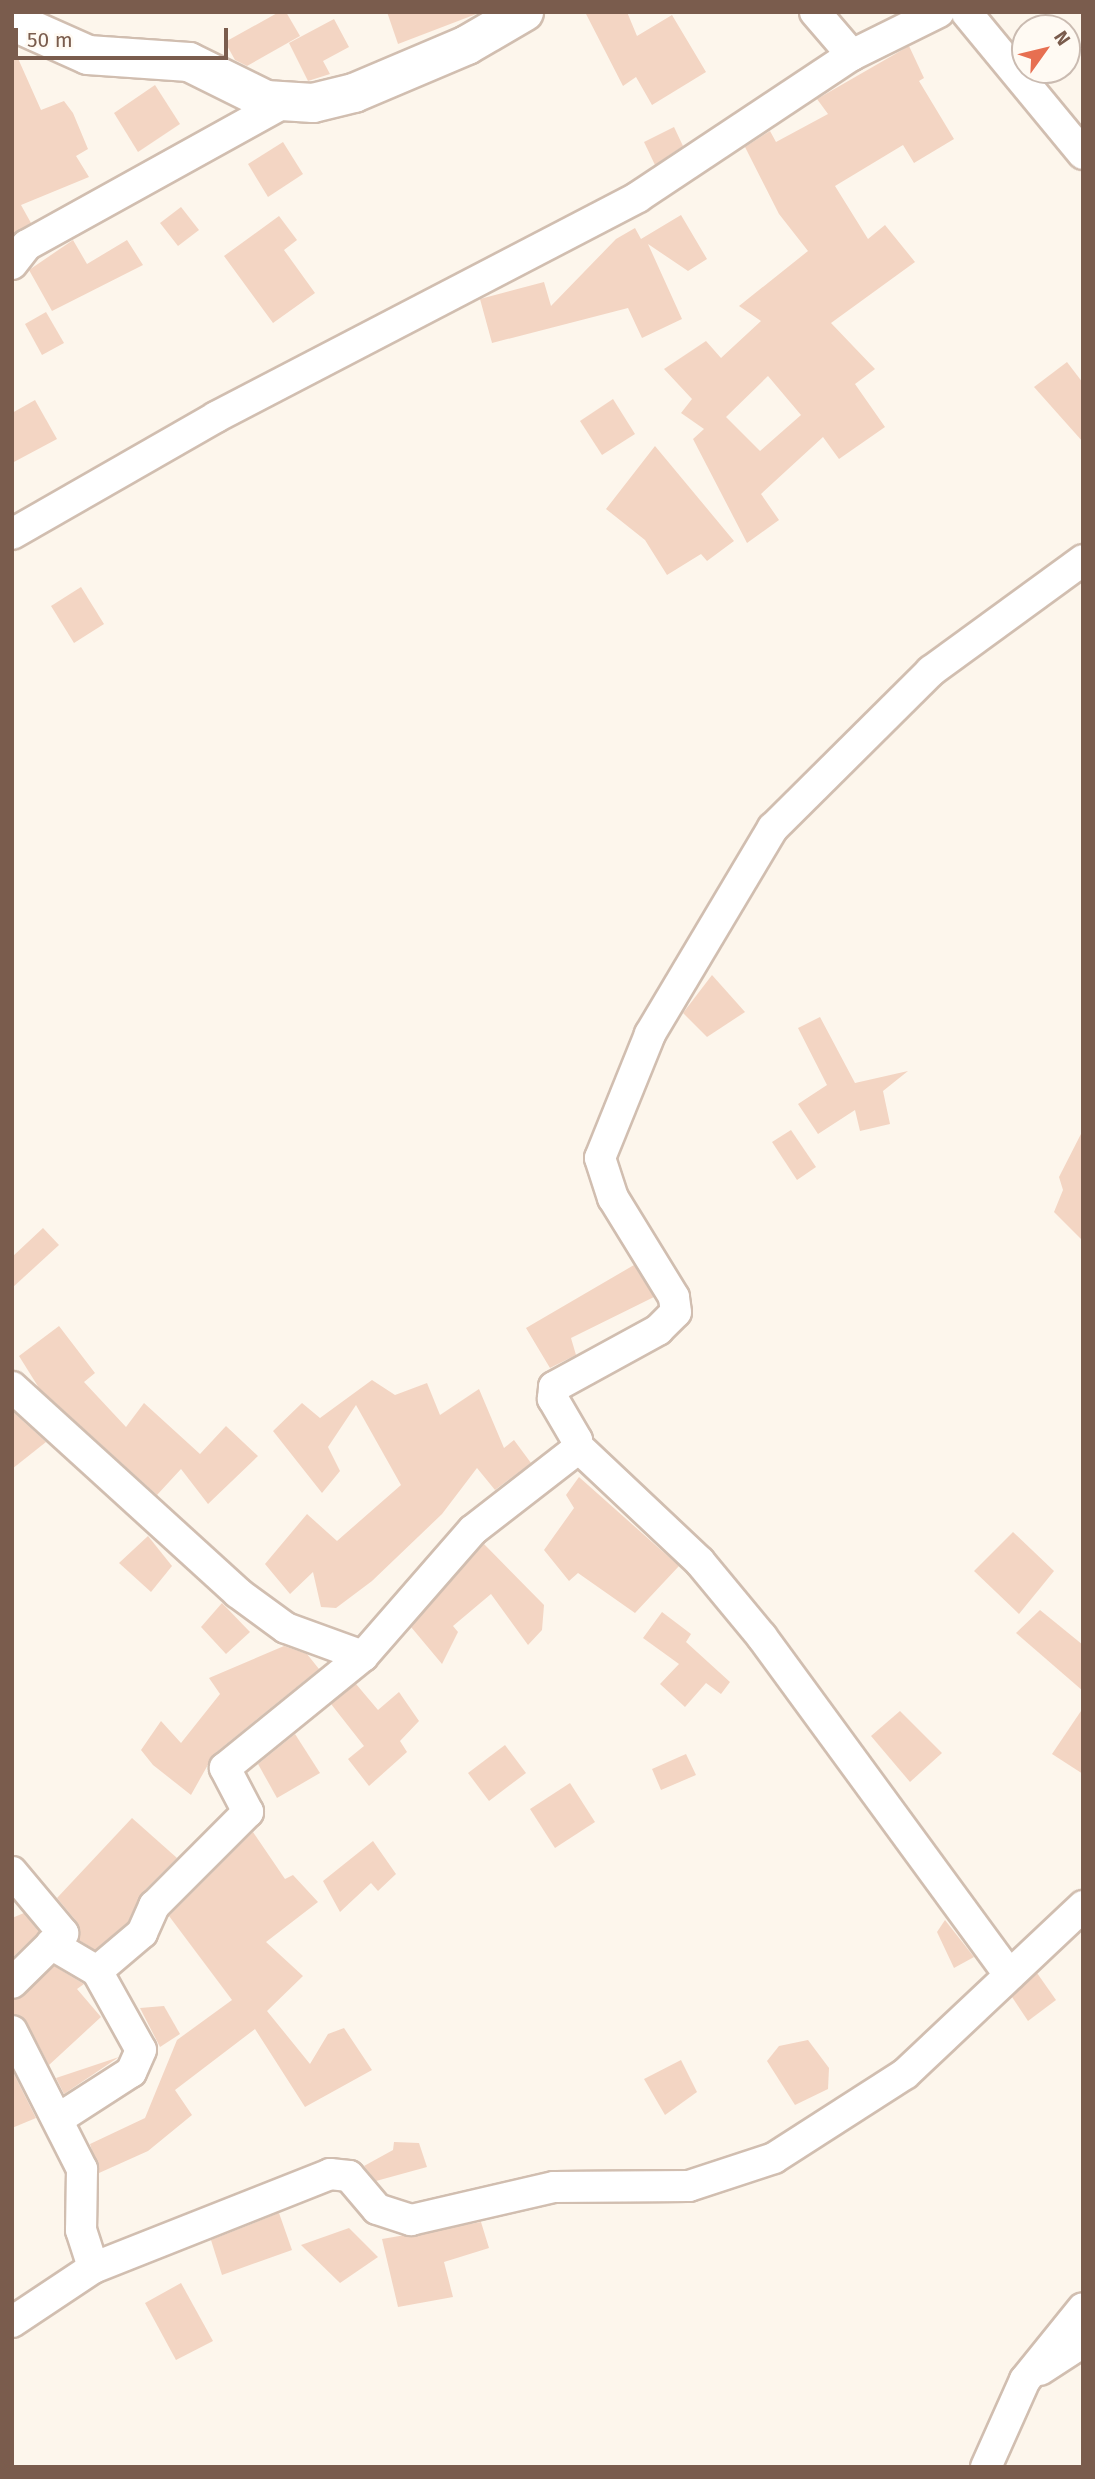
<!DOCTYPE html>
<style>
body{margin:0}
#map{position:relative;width:1095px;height:2479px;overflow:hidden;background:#fdf6ec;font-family:"Fira Sans",sans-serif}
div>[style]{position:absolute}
.building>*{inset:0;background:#f3d5c3}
.roads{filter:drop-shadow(2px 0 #d1beb0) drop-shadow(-2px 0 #d1beb0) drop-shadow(0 2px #d1beb0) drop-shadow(0 -2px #d1beb0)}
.street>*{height:30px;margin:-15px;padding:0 15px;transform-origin:15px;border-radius:15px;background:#fff}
.secondary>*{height:38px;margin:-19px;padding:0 19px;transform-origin:19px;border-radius:19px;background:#fff}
span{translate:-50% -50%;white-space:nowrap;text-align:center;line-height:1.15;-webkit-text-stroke:7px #fffaf3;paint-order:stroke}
.frame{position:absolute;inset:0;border:14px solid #7a5c4d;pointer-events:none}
.north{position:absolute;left:1011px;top:14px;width:70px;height:70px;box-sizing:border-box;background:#fffaf3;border:2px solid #cabbb1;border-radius:50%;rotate:56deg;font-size:19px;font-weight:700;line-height:28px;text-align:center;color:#7a5c4d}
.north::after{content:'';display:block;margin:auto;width:24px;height:32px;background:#e76f51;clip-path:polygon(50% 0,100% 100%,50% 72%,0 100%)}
.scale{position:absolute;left:14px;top:28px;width:214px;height:32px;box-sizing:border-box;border:4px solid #7a5c4d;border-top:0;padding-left:9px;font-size:21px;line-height:24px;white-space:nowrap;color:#7a5c4d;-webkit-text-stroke:5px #fffaf3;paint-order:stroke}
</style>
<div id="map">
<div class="building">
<i style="clip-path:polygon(279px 12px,286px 12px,300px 36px,247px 66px,235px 60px,225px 42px)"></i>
<i style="clip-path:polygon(387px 12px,479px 12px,479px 13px,398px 44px)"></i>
<i style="clip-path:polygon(585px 12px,627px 12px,637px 36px,672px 15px,706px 72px,652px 105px,636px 77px,623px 86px)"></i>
<i style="clip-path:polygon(334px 19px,349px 47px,323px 61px,330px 74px,308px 81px,289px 43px)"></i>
<i style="clip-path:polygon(12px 45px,41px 110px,64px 101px,73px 113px,88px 149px,76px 156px,89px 177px,21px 205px,31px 223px,12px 235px)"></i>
<i style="clip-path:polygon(evenodd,909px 46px,924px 78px,919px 81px,954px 139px,914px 163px,903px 145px,835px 186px,868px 239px,885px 225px,915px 262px,831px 323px,875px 369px,855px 384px,885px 427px,839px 459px,823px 437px,761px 494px,779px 520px,747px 543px,693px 439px,704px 429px,681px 413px,692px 399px,664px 369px,706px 341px,721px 358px,761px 321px,739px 306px,808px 251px,779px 214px,745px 147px,770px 131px,776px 142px,828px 114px,817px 99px,909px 46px,768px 376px,801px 415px,760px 451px,726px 417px,768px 376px)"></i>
<i style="clip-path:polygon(155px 85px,180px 124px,138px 152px,114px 113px)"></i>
<i style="clip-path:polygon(674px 127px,683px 146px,655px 165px,644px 142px)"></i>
<i style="clip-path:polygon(283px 142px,303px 174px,268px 197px,248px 164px)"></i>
<i style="clip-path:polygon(181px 207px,199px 230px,178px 246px,160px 223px)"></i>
<i style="clip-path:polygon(681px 215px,707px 259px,688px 271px,648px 244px,682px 319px,642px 338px,628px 308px,492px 343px,480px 299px,544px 282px,551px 306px,616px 239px,635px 228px,641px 239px)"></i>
<i style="clip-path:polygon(279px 216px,297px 240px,284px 250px,315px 293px,273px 323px,224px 256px)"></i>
<i style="clip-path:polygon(73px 240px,87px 264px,127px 240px,143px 265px,52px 311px,29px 270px)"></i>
<i style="clip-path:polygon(46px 312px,64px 343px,42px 355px,25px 324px)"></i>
<i style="clip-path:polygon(1067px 362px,1083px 383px,1083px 442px,1034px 387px)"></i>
<i style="clip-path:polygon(613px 399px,635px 434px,602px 455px,580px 421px)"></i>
<i style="clip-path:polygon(35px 400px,57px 439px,12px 463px,12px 413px)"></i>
<i style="clip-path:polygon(655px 446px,734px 541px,707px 561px,701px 554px,667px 575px,645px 540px,606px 509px)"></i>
<i style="clip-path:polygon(81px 587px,104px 624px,74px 643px,51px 606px)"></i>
<i style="clip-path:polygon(712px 975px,745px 1012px,707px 1037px,683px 1013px)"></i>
<i style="clip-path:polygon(820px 1017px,855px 1083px,908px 1071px,883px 1091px,890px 1124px,860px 1131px,855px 1110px,818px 1134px,798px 1104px,827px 1085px,798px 1028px)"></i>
<i style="clip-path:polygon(791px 1130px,816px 1167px,797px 1180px,772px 1142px)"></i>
<i style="clip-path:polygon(1083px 1130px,1083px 1241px,1054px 1212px,1063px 1190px,1059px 1177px)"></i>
<i style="clip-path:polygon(43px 1228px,59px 1245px,12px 1288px,12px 1257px)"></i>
<i style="clip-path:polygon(634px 1265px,654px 1297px,571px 1338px,576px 1355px,550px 1368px,526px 1328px)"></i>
<i style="clip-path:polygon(59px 1326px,95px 1373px,84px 1382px,126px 1427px,144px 1403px,200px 1454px,226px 1426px,258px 1456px,208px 1504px,181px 1469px,157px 1495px,39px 1388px,19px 1356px)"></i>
<i style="clip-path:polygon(372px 1380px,395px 1395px,427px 1383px,440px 1415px,479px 1389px,504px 1448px,514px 1440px,531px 1463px,495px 1490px,477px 1468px,442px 1514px,372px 1581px,336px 1608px,321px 1607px,313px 1572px,290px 1594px,265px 1564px,307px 1514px,337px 1541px,401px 1485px,356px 1405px,328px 1447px,340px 1471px,322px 1493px,273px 1431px,302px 1403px,320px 1418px)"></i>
<i style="clip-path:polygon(12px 1411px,46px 1442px,12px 1469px)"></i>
<i style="clip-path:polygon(579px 1477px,679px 1566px,635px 1613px,578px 1573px,569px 1581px,544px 1550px,574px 1508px,566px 1495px)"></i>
<i style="clip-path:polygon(1013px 1532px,1054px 1571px,1019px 1614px,974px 1571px)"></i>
<i style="clip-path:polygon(148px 1536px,172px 1566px,151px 1592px,119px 1563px)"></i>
<i style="clip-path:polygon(484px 1544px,544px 1605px,542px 1630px,528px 1645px,491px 1594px,453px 1626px,458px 1632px,442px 1664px,411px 1627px)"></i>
<i style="clip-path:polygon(222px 1603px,250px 1632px,226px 1654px,201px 1627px)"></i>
<i style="clip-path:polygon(1040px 1610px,1083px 1645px,1083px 1691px,1016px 1633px)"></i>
<i style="clip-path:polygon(662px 1612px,691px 1634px,686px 1642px,730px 1682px,721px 1694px,706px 1683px,685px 1707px,660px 1684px,679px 1664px,643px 1638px)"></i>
<i style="clip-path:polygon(284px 1646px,307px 1654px,319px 1669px,214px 1754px,191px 1795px,153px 1765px,141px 1750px,161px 1721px,181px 1743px,220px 1694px,209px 1678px)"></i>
<i style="clip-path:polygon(356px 1684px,378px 1710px,399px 1692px,419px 1721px,400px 1741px,407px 1752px,369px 1786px,348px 1759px,364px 1746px,331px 1704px)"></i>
<i style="clip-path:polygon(1083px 1708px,1083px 1774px,1052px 1754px)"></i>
<i style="clip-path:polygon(900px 1711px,942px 1753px,910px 1782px,871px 1736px)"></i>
<i style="clip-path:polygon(295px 1734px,320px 1773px,277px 1798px,258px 1764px)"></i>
<i style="clip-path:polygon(505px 1745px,526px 1773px,489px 1801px,468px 1773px)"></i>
<i style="clip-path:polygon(686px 1754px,696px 1775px,661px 1790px,652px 1769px)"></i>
<i style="clip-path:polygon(570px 1783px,595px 1822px,555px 1848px,530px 1809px)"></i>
<i style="clip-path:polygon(132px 1818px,177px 1858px,141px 1894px,128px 1922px,95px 1950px,79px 1940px,77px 1922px,57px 1898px)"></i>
<i style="clip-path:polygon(253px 1832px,285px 1879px,293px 1875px,318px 1902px,266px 1942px,303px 1976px,267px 2011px,310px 2064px,328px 2034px,344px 2028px,372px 2070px,305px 2107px,255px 2029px,175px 2090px,192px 2115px,148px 2151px,99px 2173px,90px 2144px,145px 2118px,177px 2040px,232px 2000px,169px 1916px)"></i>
<i style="clip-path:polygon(373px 1841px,396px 1874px,378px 1891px,371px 1883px,340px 1912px,323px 1881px)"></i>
<i style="clip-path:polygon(24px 1913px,39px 1932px,12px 1958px,12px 1918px)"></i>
<i style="clip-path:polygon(945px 1920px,974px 1957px,954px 1968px,937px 1932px)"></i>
<i style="clip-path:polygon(54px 1966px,84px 1984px,77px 1989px,101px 2017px,49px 2065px,27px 2023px,12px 2014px,12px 2000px)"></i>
<i style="clip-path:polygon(1037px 1973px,1056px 2000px,1028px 2021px,1012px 1997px)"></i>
<i style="clip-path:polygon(164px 2006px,180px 2034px,160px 2047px,140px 2008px)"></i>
<i style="clip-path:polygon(808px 2040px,829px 2068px,828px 2089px,795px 2105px,767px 2061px,779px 2046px)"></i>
<i style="clip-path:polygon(119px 2057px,64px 2094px,56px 2078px)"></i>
<i style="clip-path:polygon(681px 2060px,697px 2092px,665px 2115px,644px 2079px)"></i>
<i style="clip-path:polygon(12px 2070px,36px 2118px,12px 2128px)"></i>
<i style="clip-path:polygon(394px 2142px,419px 2143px,427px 2167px,376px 2181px,364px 2166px,393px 2150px)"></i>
<i style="clip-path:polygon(279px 2213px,292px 2250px,222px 2275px,211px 2240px)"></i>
<i style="clip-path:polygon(481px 2222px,489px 2248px,444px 2262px,453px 2297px,398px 2307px,382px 2239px)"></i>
<i style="clip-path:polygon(349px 2228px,378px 2257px,340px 2283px,301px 2245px)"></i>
<i style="clip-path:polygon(181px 2283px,213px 2341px,176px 2360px,145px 2303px)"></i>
</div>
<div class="roads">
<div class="street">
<i style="left:815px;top:12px;width:57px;rotate:49.3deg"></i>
<i style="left:852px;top:55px;width:97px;rotate:-26.3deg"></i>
<i style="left:966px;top:12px;width:184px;rotate:50.5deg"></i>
<i style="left:12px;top:264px;width:24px;rotate:-52deg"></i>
<i style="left:27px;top:245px;width:297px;rotate:-29deg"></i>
<i style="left:12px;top:534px;width:235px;rotate:-29.8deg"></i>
<i style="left:216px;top:417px;width:476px;rotate:-27.5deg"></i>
<i style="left:638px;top:197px;width:257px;rotate:-33.6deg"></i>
<i style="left:12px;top:1387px;width:306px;rotate:42.3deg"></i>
<i style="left:238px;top:1593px;width:59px;rotate:36.1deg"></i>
<i style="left:286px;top:1628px;width:82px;rotate:20deg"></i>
<i style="left:363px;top:1656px;width:167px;rotate:-48.9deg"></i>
<i style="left:473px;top:1530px;width:129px;rotate:-37.8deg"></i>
<i style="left:575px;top:1451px;width:11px;rotate:-80deg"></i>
<i style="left:577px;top:1440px;width:48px;rotate:-120.3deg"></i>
<i style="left:553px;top:1399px;width:12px;rotate:-85deg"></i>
<i style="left:554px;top:1387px;width:119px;rotate:-28.7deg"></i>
<i style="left:658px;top:1330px;width:25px;rotate:-45deg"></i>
<i style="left:676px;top:1312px;width:15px;rotate:-98deg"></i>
<i style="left:674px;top:1297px;width:116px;rotate:-121.6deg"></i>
<i style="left:613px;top:1198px;width:42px;rotate:-108deg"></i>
<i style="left:600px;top:1158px;width:134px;rotate:-68deg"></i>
<i style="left:650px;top:1034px;width:240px;rotate:-59.2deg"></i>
<i style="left:773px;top:828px;width:223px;rotate:-44.8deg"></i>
<i style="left:931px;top:671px;width:188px;rotate:-36.1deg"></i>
<i style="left:577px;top:1446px;width:169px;rotate:43.3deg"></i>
<i style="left:700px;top:1562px;width:97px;rotate:50.4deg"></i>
<i style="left:762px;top:1637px;width:419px;rotate:53.8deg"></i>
<i style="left:12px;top:1872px;width:80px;rotate:50.1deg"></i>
<i style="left:63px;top:1933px;width:71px;rotate:135.6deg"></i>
<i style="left:51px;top:1944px;width:53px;rotate:30.4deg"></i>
<i style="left:97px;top:1971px;width:90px;rotate:60.9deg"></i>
<i style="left:141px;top:2050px;width:24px;rotate:114deg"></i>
<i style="left:131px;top:2072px;width:87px;rotate:147.2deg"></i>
<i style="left:97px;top:1971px;width:59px;rotate:-40.2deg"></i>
<i style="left:142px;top:1933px;width:30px;rotate:-66deg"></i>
<i style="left:154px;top:1906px;width:133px;rotate:-45deg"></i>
<i style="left:248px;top:1812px;width:50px;rotate:-117.6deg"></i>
<i style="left:225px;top:1768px;width:178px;rotate:-39.1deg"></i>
<i style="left:12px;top:2031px;width:155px;rotate:63.1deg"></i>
<i style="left:82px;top:2169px;width:61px;rotate:90.9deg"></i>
<i style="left:81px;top:2230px;width:40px;rotate:72deg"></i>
<i style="left:12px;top:2322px;width:97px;rotate:-33.7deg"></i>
<i style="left:93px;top:2268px;width:255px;rotate:-21.6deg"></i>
<i style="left:330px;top:2174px;width:19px;rotate:6deg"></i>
<i style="left:349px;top:2176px;width:43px;rotate:49.7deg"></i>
<i style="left:377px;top:2209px;width:36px;rotate:18deg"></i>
<i style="left:411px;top:2220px;width:147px;rotate:-13deg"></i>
<i style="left:554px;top:2187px;width:135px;rotate:-0.4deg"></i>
<i style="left:689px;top:2186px;width:89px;rotate:-18.2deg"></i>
<i style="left:774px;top:2158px;width:156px;rotate:-32.7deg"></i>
<i style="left:905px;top:2074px;width:245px;rotate:-43.3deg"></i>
<i style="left:1040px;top:2370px;width:51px;rotate:-33.1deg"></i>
<i style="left:986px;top:2467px;width:95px;rotate:-65.9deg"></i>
<i style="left:1025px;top:2380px;width:92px;rotate:-51.1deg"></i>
</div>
<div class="secondary">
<i style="left:12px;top:21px;width:83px;rotate:24.1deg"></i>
<i style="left:88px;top:55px;width:101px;rotate:4deg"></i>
<i style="left:189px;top:62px;width:86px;rotate:26.3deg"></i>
<i style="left:266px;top:100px;width:47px;rotate:3.7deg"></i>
<i style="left:313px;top:103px;width:42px;rotate:-13.7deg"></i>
<i style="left:354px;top:93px;width:123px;rotate:-23deg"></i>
<i style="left:467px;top:45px;width:66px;rotate:-30.1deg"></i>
</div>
</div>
<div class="frame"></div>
<div class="north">N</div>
<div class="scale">50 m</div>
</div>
